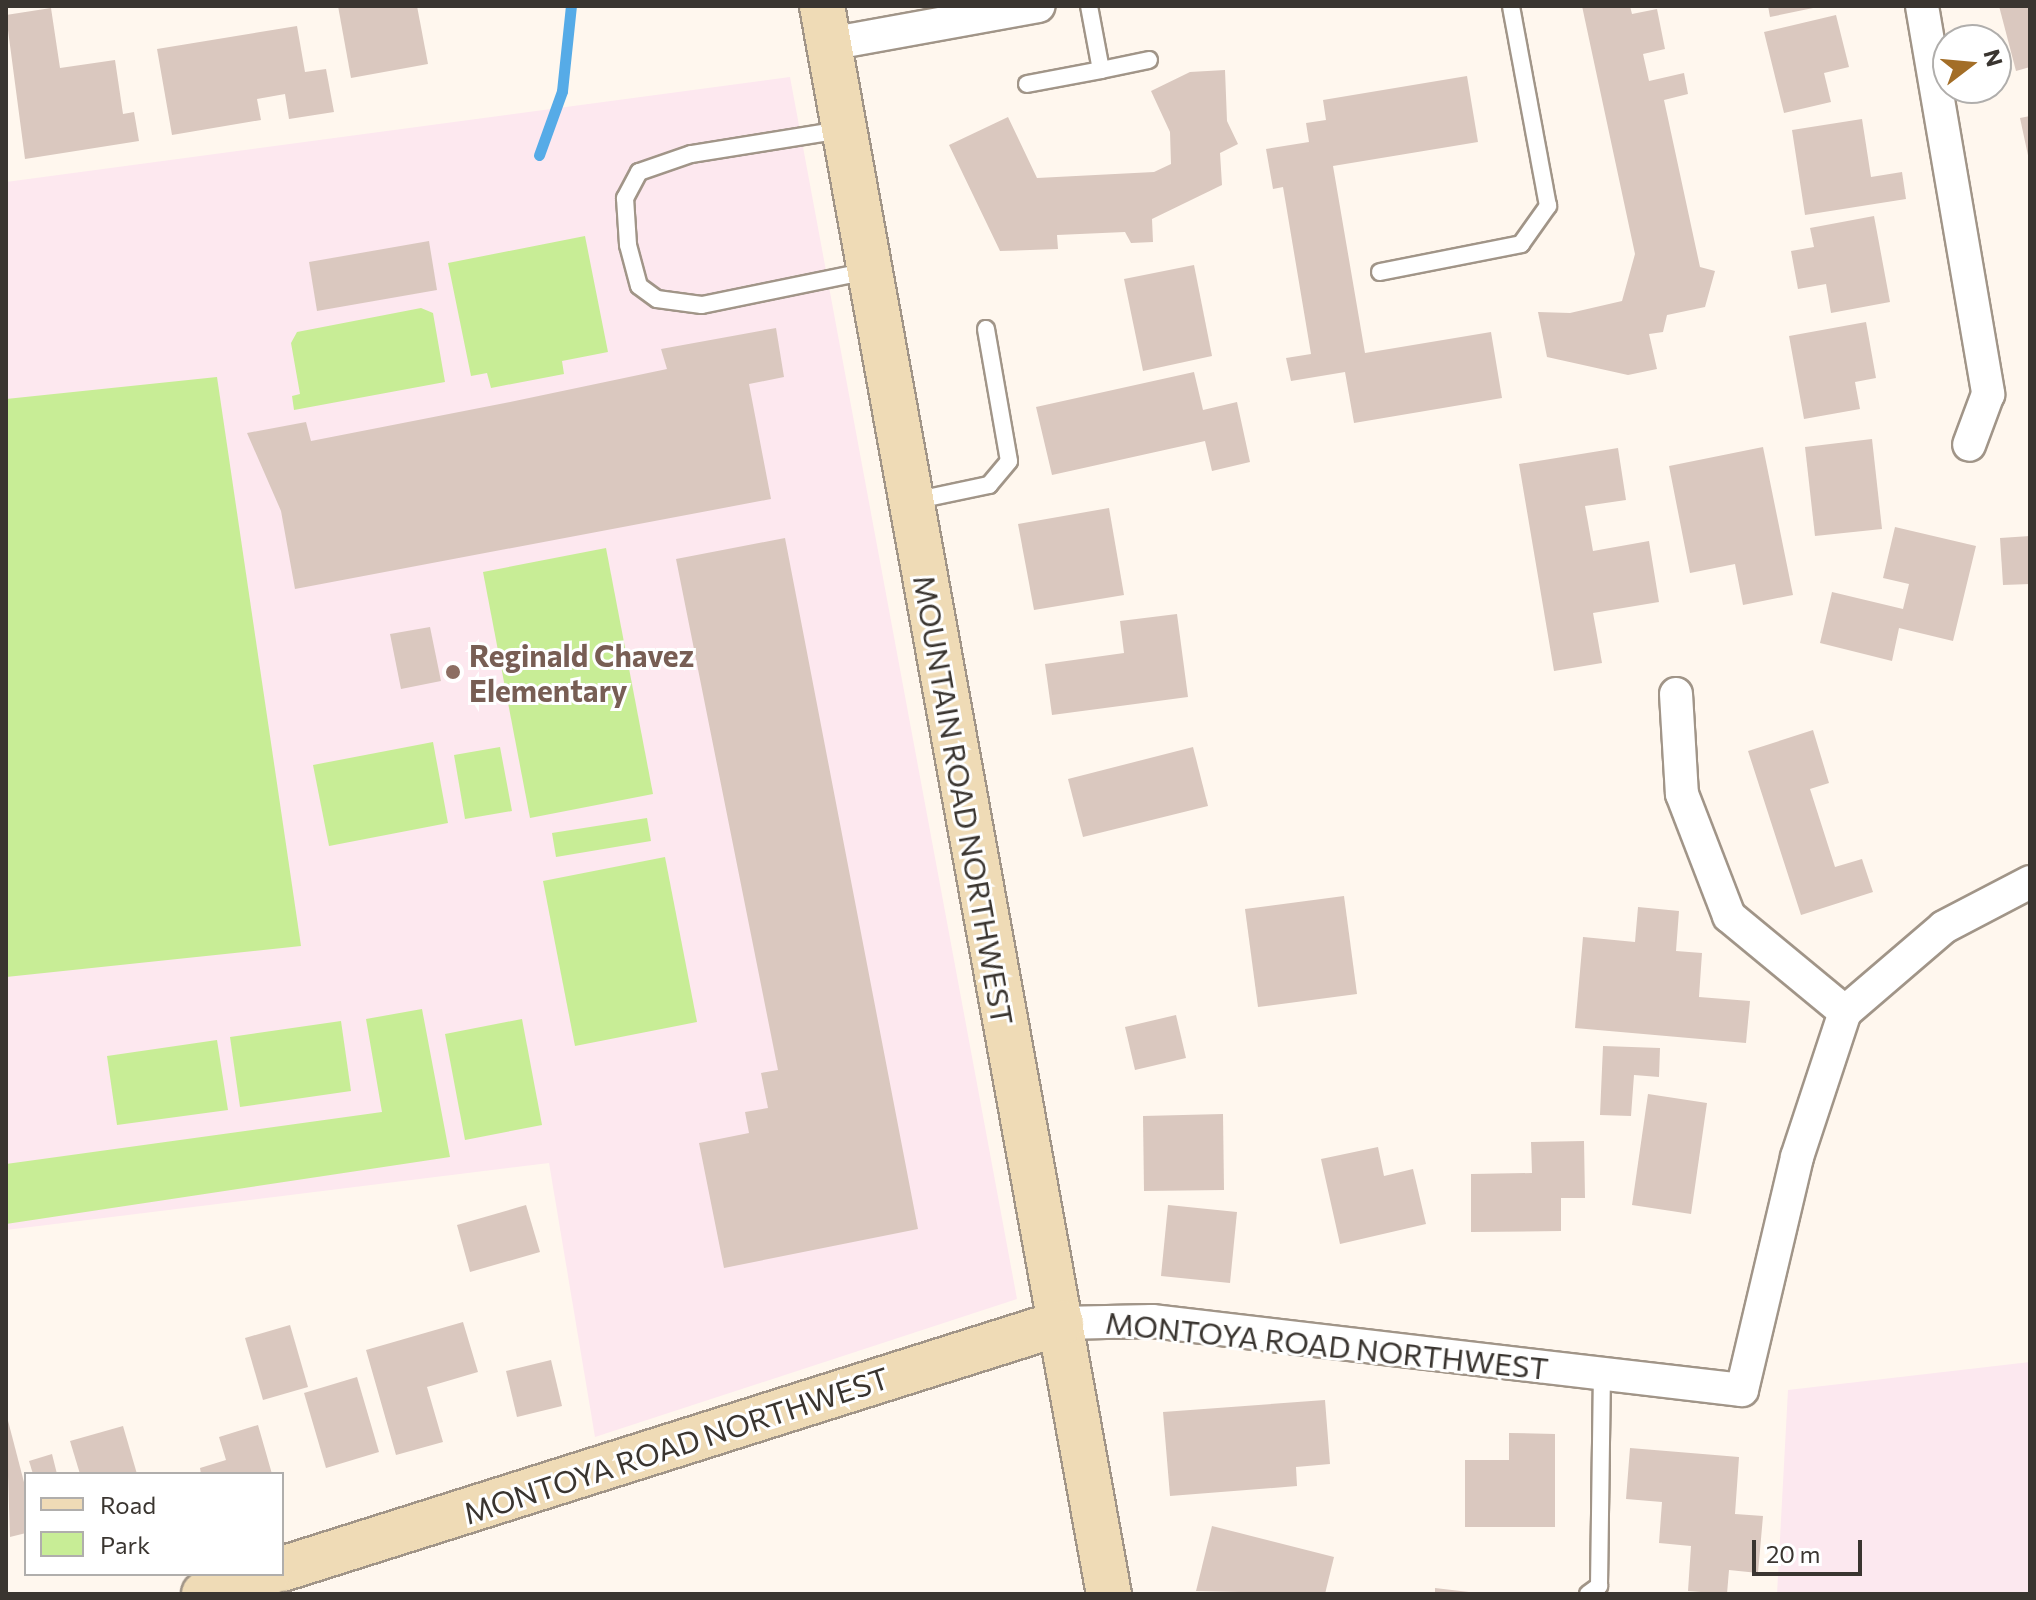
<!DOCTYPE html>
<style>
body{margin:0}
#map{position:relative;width:2036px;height:1600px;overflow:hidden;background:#fff7ee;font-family:Commissioner,sans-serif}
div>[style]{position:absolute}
.industrial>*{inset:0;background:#fce8ef}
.education>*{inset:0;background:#fde8ef}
.green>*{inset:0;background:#c8ed96}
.stream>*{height:11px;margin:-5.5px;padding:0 5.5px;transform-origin:5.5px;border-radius:5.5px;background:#56abe7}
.building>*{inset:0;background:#dac8bf}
.roads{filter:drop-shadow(2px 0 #a19588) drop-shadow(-2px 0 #a19588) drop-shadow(0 2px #a19588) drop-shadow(0 -2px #a19588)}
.lane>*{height:16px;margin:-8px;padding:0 8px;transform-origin:8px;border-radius:8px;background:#fff}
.street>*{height:32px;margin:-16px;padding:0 16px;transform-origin:16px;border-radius:16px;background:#fff}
.secondary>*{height:44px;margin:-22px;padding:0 22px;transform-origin:22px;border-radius:22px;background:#efdbb6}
.dots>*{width:22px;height:22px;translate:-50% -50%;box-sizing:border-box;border:4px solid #fff;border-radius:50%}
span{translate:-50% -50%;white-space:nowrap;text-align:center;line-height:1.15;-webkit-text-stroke:6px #fff;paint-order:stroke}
.education-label{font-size:30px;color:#785e54;font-weight:700}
.left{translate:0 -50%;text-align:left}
.street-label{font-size:30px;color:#3a3530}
.frame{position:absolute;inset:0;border:8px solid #3a3530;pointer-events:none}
.legend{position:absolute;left:24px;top:1472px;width:260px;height:104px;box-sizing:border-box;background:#fff;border:2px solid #b0aeac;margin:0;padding:10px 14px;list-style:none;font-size:24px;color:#3a3530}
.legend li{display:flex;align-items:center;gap:16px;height:40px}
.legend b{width:40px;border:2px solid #b0aeac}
.north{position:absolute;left:1932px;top:24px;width:80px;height:80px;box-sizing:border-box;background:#fff;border:2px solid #b0aeac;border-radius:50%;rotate:74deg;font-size:22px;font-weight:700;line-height:32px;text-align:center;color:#3a3530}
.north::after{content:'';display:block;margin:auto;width:28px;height:36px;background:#a36e27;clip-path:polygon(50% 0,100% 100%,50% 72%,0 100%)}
.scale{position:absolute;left:1752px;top:1540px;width:110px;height:36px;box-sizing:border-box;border:4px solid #3a3530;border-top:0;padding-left:10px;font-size:24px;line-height:28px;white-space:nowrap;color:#3a3530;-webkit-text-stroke:6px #fff;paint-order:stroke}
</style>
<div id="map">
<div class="industrial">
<i style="clip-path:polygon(2030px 1362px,2030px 1594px,1777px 1594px,1788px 1390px)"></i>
</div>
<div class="education">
<i style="clip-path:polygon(790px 77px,1017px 1299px,595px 1437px,549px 1163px,6px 1230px,6px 182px)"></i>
</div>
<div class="green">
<i style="clip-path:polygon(585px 236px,608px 352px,562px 361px,564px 374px,491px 388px,487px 373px,471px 376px,448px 263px)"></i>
<i style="clip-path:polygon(421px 308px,433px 313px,445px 382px,294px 410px,292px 396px,300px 394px,291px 343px,297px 332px)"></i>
<i style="clip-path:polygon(217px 377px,301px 946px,6px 977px,6px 399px)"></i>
<i style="clip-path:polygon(606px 548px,653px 794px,530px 818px,483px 572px)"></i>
<i style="clip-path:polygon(433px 742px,448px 823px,329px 846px,313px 765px)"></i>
<i style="clip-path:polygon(500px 747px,512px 811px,465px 819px,454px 755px)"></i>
<i style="clip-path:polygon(647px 818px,651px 841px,556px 857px,552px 833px)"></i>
<i style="clip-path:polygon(665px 857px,697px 1022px,575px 1046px,543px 881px)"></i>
<i style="clip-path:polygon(422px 1009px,450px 1157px,6px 1224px,6px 1164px,382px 1112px,366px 1019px)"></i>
<i style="clip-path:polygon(522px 1019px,542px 1125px,465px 1140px,445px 1034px)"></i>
<i style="clip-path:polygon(341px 1021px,351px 1091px,240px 1107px,230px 1037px)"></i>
<i style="clip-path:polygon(217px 1040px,228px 1110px,117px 1125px,107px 1056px)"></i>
</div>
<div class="stream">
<i style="left:539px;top:155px;width:68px;rotate:-70.2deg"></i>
<i style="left:562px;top:91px;width:85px;rotate:-84deg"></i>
</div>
<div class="building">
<i style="clip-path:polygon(338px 6px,417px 6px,428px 64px,351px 78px)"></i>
<i style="clip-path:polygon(1582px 6px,1630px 6px,1632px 14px,1657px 9px,1665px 49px,1643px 54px,1649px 81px,1684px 73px,1688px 94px,1664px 100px,1700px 267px,1715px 271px,1705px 307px,1667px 315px,1663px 332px,1649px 334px,1657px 369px,1628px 375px,1547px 357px,1538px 312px,1570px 313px,1622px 301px,1635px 254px)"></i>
<i style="clip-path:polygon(1768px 6px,1818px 6px,1818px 7px,1770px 17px)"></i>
<i style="clip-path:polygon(1999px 6px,2030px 6px,2030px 67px,2016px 71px)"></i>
<i style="clip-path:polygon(51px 8px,60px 68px,115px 60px,123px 114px,134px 112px,139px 141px,25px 159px,6px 15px)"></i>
<i style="clip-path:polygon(1836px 15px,1849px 67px,1824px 73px,1831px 102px,1784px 113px,1764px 32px)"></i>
<i style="clip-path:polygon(297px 26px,305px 72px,326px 69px,334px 112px,289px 119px,285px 94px,257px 99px,261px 120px,172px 135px,157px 49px)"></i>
<i style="clip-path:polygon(1225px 70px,1227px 121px,1238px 144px,1220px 153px,1222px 185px,1152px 219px,1153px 242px,1131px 243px,1125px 232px,1057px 235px,1058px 249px,1000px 251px,949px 145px,1008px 117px,1037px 178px,1154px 172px,1171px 164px,1170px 132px,1151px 91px,1190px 72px)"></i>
<i style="clip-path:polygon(1467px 76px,1478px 142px,1333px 166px,1365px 353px,1491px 332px,1502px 398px,1354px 423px,1345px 372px,1291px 381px,1286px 358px,1311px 354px,1283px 187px,1273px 189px,1266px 149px,1309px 142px,1306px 123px,1326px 120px,1323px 100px)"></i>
<i style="clip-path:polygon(2030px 116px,2030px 160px,2029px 160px,2020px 118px)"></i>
<i style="clip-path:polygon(1862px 119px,1871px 177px,1902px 172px,1906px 199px,1805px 215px,1792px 130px)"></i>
<i style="clip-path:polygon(1874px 216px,1890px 302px,1831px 313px,1826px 284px,1798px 289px,1791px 251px,1814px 247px,1810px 228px)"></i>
<i style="clip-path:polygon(429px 241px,437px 290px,317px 311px,309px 262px)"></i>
<i style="clip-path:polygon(1194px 265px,1212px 356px,1143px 371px,1124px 279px)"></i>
<i style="clip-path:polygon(1866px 322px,1876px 378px,1855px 382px,1860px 409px,1804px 419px,1789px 336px)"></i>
<i style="clip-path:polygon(776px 328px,784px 377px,749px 384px,771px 499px,295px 589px,281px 511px,247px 433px,306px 422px,311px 441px,510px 402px,667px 369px,661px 349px)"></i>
<i style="clip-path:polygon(1194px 372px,1203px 410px,1237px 402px,1250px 462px,1212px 471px,1205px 441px,1052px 475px,1036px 407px)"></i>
<i style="clip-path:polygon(1872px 439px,1882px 529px,1815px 536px,1805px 447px)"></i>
<i style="clip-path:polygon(1763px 447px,1793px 595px,1743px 605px,1735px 564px,1690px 573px,1669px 466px)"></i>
<i style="clip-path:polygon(1618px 448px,1626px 500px,1585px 506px,1593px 551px,1649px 541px,1659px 602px,1593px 613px,1602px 663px,1554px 671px,1519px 464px)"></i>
<i style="clip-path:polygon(1109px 508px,1124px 595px,1034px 610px,1018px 524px)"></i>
<i style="clip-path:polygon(1895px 527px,1976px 546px,1953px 641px,1899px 628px,1892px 661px,1820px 643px,1832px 592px,1903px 609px,1909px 584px,1883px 578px)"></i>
<i style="clip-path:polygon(2030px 536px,2030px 584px,2003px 585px,2000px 538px)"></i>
<i style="clip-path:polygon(785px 538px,918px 1229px,724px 1268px,699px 1143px,749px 1133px,745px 1112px,768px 1108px,761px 1073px,778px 1070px,676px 559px)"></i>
<i style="clip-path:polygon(1177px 614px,1188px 697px,1052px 715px,1045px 664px,1124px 653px,1120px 621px)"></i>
<i style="clip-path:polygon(430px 627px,441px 681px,401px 689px,390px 634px)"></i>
<i style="clip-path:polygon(1813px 730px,1829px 783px,1810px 789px,1835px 867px,1862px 859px,1873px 892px,1801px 915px,1748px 751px)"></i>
<i style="clip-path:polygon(1193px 747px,1208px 806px,1083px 837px,1068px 779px)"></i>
<i style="clip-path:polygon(1344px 896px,1357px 994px,1258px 1007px,1245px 909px)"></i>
<i style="clip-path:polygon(1638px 907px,1679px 911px,1676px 951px,1702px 953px,1699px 997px,1750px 1001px,1746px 1043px,1575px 1028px,1583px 937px,1635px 942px)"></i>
<i style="clip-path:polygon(1176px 1015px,1186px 1058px,1135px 1070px,1125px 1027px)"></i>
<i style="clip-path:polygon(1603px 1046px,1660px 1048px,1659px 1077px,1634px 1075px,1631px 1116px,1600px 1115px)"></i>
<i style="clip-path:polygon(1648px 1094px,1707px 1103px,1691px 1214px,1632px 1205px)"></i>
<i style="clip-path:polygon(1223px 1114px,1224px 1190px,1144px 1191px,1143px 1116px)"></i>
<i style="clip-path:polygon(1584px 1141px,1585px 1198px,1561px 1198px,1561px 1231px,1471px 1232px,1471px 1174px,1532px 1173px,1531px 1142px)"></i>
<i style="clip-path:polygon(1378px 1147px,1384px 1176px,1413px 1169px,1426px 1224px,1340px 1244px,1321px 1159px)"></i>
<i style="clip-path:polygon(526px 1205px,540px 1252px,470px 1272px,457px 1225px)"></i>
<i style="clip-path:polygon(1168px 1205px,1237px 1212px,1230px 1283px,1161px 1276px)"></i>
<i style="clip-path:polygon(463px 1322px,478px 1372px,427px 1387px,443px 1442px,396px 1455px,366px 1350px)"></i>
<i style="clip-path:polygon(290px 1325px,308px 1387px,263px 1400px,245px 1338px)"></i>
<i style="clip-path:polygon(551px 1360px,562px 1406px,517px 1417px,506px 1371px)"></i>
<i style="clip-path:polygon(357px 1377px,379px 1452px,326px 1468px,304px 1393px)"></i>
<i style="clip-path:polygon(1325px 1400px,1330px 1464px,1296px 1467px,1297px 1486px,1170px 1496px,1163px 1412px)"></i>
<i style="clip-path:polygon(6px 1413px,26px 1490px,26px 1533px,10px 1537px)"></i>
<i style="clip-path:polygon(258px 1425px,272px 1474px,201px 1474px,200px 1468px,226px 1460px,219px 1437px)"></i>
<i style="clip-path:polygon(123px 1426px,137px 1474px,80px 1474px,70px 1441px)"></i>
<i style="clip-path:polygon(1509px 1433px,1555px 1434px,1555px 1527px,1465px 1527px,1465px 1460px,1509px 1460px)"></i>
<i style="clip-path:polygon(1630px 1448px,1739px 1457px,1735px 1514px,1763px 1516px,1758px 1573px,1729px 1570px,1727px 1594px,1688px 1591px,1691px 1546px,1659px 1543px,1662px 1502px,1626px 1499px)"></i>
<i style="clip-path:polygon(52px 1454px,57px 1474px,33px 1474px,29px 1461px)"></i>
<i style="clip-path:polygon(1212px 1526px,1334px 1557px,1325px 1594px,1196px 1591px)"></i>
<i style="clip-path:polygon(1435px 1588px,1469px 1592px,1468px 1594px,1435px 1594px)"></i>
</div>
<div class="roads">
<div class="lane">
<i style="left:1101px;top:70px;width:49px;rotate:-11.8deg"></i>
<i style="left:1027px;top:84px;width:75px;rotate:-10.7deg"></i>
<i style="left:1101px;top:70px;width:65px;rotate:-100.6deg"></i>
<i style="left:841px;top:130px;width:152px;rotate:170.9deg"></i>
<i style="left:691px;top:154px;width:55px;rotate:160.9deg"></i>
<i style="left:639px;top:172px;width:30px;rotate:118deg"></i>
<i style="left:625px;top:198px;width:47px;rotate:86.3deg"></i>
<i style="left:628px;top:245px;width:42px;rotate:75deg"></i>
<i style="left:639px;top:286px;width:22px;rotate:36deg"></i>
<i style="left:657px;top:299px;width:45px;rotate:7.6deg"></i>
<i style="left:702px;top:305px;width:168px;rotate:-11.6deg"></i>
<i style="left:1380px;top:272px;width:144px;rotate:-11.2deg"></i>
<i style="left:1521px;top:244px;width:47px;rotate:-54.6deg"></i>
<i style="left:1548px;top:206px;width:203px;rotate:-100.5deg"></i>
<i style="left:913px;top:501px;width:78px;rotate:-11.9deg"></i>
<i style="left:989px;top:485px;width:31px;rotate:-50deg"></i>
<i style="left:1009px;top:461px;width:134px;rotate:-99.9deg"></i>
<i style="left:1588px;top:1594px;width:14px;rotate:-36deg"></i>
<i style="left:1599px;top:1586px;width:212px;rotate:-89.2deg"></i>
</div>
<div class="street">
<i style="left:1922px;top:6px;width:394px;rotate:80.3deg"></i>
<i style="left:1988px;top:394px;width:54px;rotate:110.4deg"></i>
<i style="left:829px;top:44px;width:213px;rotate:-10.3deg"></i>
<i style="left:1676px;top:694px;width:100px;rotate:86.6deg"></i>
<i style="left:1682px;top:794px;width:131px;rotate:68.9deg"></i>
<i style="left:1729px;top:916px;width:151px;rotate:39.6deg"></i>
<i style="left:1061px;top:1323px;width:91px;rotate:-1.3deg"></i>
<i style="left:1152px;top:1321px;width:594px;rotate:6.67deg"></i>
<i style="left:1742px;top:1390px;width:239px;rotate:-76.7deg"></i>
<i style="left:1797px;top:1157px;width:153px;rotate:-71.7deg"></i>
<i style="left:1845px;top:1012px;width:130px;rotate:-40.6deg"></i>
<i style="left:1944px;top:927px;width:97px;rotate:-27.6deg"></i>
</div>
<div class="secondary">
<i style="left:822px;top:6px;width:1614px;rotate:79.76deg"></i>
<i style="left:282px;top:1569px;width:817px;rotate:-17.53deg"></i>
<i style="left:204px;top:1594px;width:66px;rotate:-17.6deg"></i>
</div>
</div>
<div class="dots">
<i style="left:453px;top:672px;background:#8d6e63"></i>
</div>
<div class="education-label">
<span class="left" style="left:469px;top:672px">Reginald Chavez<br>Elementary</span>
</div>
<div class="street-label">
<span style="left:964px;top:800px;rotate:80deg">MOUNTAIN ROAD NORTHWEST</span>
<span style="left:1327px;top:1345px;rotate:6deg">MONTOYA ROAD NORTHWEST</span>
<span style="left:676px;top:1445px;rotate:-18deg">MONTOYA ROAD NORTHWEST</span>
</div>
<div class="frame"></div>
<ul class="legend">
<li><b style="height:10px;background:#efdbb6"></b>Road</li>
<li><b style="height:22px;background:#c8ed96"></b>Park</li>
</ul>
<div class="north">N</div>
<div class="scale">20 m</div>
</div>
